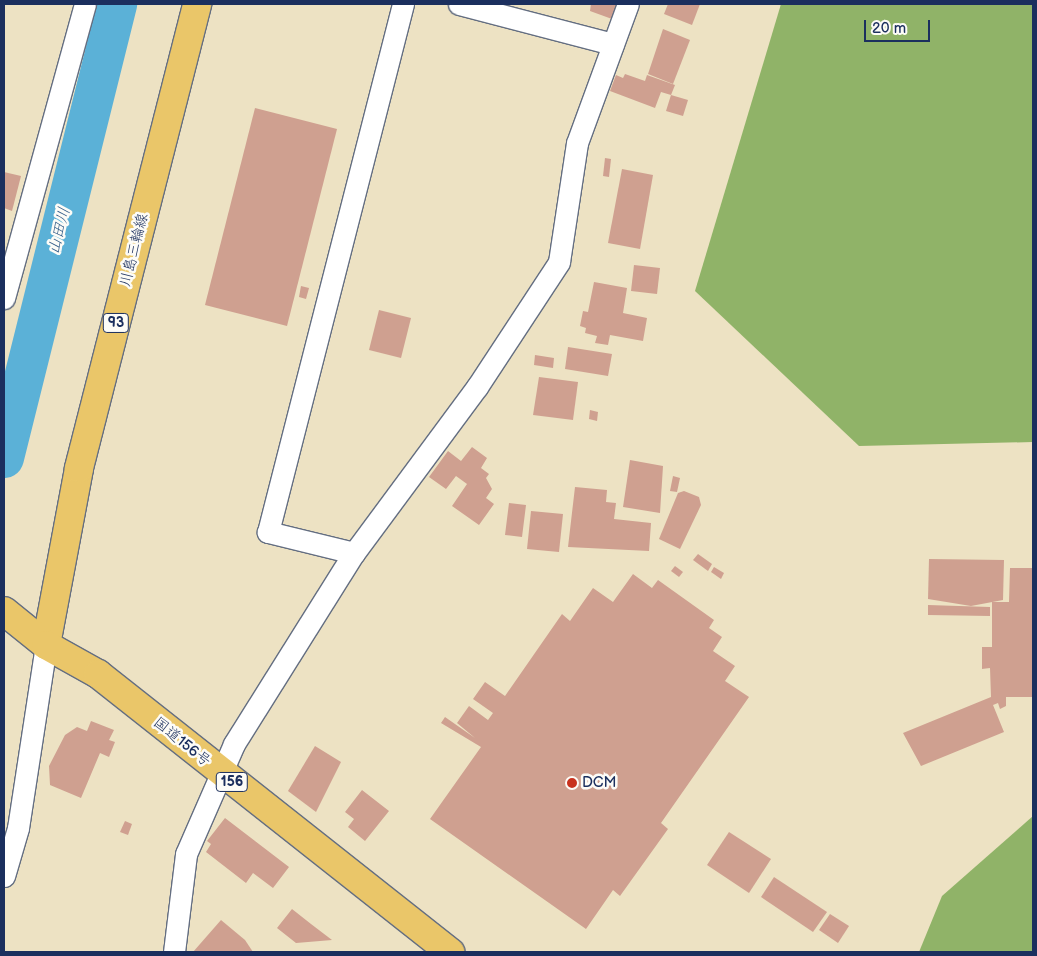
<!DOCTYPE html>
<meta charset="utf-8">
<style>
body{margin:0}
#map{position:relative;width:1037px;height:956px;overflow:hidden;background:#ede2c3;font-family:"Balsamiq Sans","Klee One",sans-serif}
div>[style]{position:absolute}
.forest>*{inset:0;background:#90b368}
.river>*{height:40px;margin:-20px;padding:0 20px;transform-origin:20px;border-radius:20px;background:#5bb1d7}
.building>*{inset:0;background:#cfa090}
.roads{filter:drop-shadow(1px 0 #646e81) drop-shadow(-1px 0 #646e81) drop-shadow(0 1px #646e81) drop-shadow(0 -1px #646e81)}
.minor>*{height:21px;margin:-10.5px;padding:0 10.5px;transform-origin:10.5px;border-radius:10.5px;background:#fff}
.major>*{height:28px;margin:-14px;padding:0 14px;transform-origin:14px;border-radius:14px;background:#eac669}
.highway>*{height:28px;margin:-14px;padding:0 14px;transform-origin:14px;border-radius:14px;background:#eac669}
.dots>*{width:14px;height:14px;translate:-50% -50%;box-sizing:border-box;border:2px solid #fdfcf7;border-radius:50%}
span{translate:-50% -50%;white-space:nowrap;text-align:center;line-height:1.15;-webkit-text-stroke:5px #fdfcf7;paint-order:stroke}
.shield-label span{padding:1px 4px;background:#fdfcf7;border:1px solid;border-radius:4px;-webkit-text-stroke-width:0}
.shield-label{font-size:14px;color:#1b2f5e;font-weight:700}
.street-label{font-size:15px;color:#1b2f5e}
.poi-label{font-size:15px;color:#1b2f5e}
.left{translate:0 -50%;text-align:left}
.water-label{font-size:16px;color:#315c88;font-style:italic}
.frame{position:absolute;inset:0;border:5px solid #1b2f5e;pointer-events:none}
.scale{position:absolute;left:864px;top:20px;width:66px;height:22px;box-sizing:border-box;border:2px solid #1b2f5e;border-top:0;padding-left:6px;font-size:15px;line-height:18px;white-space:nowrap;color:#1b2f5e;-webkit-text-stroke:4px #fdfcf7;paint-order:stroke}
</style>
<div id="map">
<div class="forest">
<i style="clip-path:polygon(781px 4px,1033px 4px,1033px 442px,859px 446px,695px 291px)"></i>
<i style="clip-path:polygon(1033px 816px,1033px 952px,919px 952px,942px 896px)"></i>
</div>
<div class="river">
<i style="left:4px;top:458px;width:468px;rotate:-76deg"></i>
</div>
<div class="building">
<i style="clip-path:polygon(591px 4px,617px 4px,612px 19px,590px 11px)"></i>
<i style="clip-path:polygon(668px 4px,700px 4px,692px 25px,664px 14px)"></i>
<i style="clip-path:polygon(663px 29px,690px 40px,673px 84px,648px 74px)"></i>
<i style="clip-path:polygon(625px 74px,645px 81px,647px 75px,675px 85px,671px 95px,661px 92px,655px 108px,610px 91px,616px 75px,623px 78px)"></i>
<i style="clip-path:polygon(671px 95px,688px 100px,683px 116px,666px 111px)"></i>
<i style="clip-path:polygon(255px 108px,337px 129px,287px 326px,205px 305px)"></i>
<i style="clip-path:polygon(605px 158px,611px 159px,609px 177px,603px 176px)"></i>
<i style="clip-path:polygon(622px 169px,653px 175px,640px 249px,608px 243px)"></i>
<i style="clip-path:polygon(4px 172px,21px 176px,12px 211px,4px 208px)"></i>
<i style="clip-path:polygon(634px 265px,660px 268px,657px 294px,631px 291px)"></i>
<i style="clip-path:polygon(594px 282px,627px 288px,623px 313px,647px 318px,643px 341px,610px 335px,608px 345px,595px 343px,597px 336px,585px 333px,586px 328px,580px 326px,583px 311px,588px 312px)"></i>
<i style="clip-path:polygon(301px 286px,309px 288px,306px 299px,299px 297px)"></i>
<i style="clip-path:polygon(379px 310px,411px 318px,401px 358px,369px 350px)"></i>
<i style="clip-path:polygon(568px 347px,612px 354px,608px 376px,565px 369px)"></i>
<i style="clip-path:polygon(535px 355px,554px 358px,553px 368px,534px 365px)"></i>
<i style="clip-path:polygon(539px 377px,578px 382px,573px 420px,533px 415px)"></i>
<i style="clip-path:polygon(590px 410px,598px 412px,597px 421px,589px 419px)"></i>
<i style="clip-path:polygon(472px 447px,487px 458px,481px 468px,489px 474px,486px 478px,492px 489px,486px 498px,494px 504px,479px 525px,452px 506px,467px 484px,456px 476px,446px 489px,429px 477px,448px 451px,461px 461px)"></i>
<i style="clip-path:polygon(630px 460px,663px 466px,660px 513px,623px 507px)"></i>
<i style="clip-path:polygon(673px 476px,680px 478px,677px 492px,670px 491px)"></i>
<i style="clip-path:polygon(575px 487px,607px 490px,606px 502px,616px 503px,614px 519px,651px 523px,649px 551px,568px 547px)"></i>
<i style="clip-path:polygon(684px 491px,699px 497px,701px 505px,680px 549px,659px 539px,678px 493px)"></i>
<i style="clip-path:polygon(509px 503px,526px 505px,522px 537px,505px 535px)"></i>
<i style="clip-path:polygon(531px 511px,563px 514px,559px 552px,527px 549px)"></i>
<i style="clip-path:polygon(698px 554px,712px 564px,708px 571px,693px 560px)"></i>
<i style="clip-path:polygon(929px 559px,1004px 560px,1003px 600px,971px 606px,928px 599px)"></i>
<i style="clip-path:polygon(675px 566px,683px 572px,679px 577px,671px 571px)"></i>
<i style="clip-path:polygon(714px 567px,724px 573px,721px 579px,711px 572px)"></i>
<i style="clip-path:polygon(1010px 568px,1033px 568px,1033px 697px,1006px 697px,1006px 706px,1000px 709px,998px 703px,993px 705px,1004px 732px,921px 766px,903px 733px,991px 697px,990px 668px,982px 669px,982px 647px,992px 647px,992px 602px,1009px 602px)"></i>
<i style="clip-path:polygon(633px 574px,652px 588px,658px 580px,714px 620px,709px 628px,722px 637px,713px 651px,735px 666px,725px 681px,749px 697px,661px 823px,668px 829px,620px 896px,613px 890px,586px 929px,430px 819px,481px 747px,441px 723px,445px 717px,475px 738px,457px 723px,469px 706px,488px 720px,493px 713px,473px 699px,485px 682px,505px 696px,562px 614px,570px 621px,593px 588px,613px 602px)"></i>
<i style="clip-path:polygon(928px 605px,990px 607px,990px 616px,928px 615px)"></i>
<i style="clip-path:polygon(91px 721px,114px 730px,109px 740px,115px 742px,109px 757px,100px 753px,81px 798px,50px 785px,49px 766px,65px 735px,77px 727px,87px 731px)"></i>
<i style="clip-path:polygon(315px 746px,341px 762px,316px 812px,288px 791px)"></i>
<i style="clip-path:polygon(362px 790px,389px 811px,365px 841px,348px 827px,354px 819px,345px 812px)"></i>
<i style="clip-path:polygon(225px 818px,289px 867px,273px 888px,253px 873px,246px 883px,206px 852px,211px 844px,207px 841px)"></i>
<i style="clip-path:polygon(125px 821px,132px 824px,128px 835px,120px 832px)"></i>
<i style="clip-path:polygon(729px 832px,771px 859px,749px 893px,707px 865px)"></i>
<i style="clip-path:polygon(774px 877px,827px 912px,813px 932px,761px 897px)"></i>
<i style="clip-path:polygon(292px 909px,311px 924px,332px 940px,296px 943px,277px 928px)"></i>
<i style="clip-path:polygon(830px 914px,849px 926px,838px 943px,819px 930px)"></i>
<i style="clip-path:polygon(221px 920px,245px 940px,253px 952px,193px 952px)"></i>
</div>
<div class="roads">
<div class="minor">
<i style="left:459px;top:4px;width:159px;rotate:14.6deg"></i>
<i style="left:4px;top:298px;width:305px;rotate:-74.6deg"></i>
<i style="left:354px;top:553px;width:89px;rotate:-166.3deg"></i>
<i style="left:268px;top:532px;width:545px;rotate:-75.66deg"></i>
<i style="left:4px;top:876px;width:50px;rotate:-73.7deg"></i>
<i style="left:18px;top:828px;width:185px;rotate:-81.3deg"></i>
<i style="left:174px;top:952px;width:99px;rotate:-83deg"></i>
<i style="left:186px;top:854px;width:120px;rotate:-66.4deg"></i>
<i style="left:234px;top:744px;width:226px;rotate:-57.9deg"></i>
<i style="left:354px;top:553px;width:207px;rotate:-53.5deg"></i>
<i style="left:477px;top:387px;width:149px;rotate:-56.7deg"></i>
<i style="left:559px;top:262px;width:120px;rotate:-81.4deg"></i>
<i style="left:577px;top:143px;width:148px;rotate:-69.9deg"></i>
</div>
<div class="major">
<i style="left:46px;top:645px;width:180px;rotate:-79.4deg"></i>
<i style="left:79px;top:468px;width:479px;rotate:-75.7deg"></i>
</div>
<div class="highway">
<i style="left:4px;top:611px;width:54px;rotate:39deg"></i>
<i style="left:46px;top:645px;width:60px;rotate:29.1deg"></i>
<i style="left:98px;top:674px;width:449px;rotate:38.3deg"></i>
</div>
</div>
<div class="dots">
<i style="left:572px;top:783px;background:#c8321e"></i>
</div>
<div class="shield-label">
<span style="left:116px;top:323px">93</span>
<span style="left:232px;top:782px">156</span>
</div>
<div class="street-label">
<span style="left:134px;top:250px;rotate:-76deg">川島三輪線</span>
<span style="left:182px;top:742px;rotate:39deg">国道156号</span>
</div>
<div class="poi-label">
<span class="left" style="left:582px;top:783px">DCM</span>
</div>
<div class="water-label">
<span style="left:60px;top:231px;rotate:-76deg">山田川</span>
</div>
<div class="frame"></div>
<div class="scale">20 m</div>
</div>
